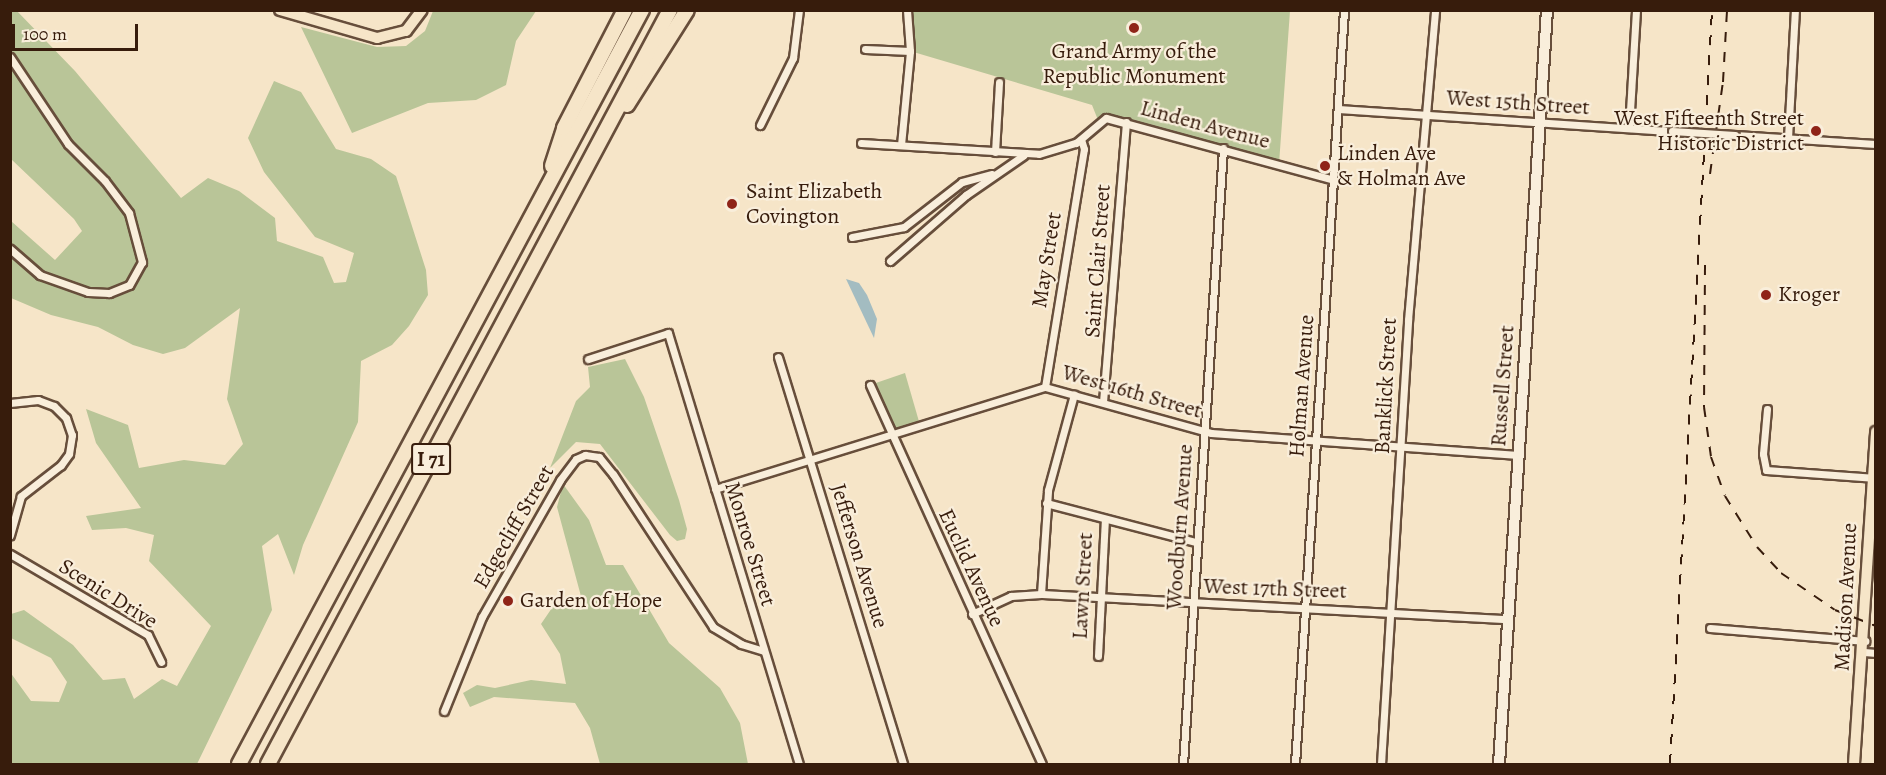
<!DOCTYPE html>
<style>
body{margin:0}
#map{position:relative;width:1886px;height:775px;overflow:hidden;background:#f6e5c8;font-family:Alegreya,serif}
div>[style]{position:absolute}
.green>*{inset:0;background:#b9c598}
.water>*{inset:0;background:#a3bcc1}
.roads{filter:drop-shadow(2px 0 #674e3b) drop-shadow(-2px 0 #674e3b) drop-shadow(0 2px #674e3b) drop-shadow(0 -2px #674e3b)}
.street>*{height:7px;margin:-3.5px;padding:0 3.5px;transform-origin:3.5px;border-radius:3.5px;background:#f9eedb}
.secondary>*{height:10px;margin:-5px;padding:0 5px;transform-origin:5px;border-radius:5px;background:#f9eedb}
.primary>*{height:10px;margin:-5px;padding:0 5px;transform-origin:5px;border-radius:5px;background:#f6e5c8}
.highway>*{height:14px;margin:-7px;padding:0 7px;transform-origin:7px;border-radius:7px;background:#f6e5c8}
.rail>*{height:2px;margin-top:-1px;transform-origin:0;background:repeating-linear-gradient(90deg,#371c0c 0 10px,transparent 0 20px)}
.bridges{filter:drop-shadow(2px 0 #674e3b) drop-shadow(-2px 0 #674e3b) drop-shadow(0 2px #674e3b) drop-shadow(0 -2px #674e3b)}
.street-bridge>*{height:7px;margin:-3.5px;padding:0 3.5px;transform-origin:3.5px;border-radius:3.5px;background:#f9eedb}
.dots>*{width:16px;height:16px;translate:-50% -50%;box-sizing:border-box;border:3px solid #f9eedb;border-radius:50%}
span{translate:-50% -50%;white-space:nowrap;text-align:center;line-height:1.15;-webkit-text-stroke:4.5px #f9eedb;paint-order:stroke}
.shield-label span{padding:2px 4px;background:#f9eedb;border:2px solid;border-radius:4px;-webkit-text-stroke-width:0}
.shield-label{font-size:21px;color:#371c0c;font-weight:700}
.poi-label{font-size:22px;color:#371c0c}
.right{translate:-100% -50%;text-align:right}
.left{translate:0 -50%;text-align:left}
.street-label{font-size:22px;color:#371c0c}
.frame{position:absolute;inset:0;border:12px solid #371c0c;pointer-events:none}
.scale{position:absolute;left:12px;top:24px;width:126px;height:27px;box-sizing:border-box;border:3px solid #371c0c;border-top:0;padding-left:8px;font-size:18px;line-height:21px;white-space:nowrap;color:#371c0c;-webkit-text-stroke:4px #f9eedb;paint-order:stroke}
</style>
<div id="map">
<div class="green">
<i style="clip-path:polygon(16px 10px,75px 71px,181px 198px,208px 178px,239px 191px,275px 218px,277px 241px,323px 257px,334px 283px,346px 282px,354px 253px,315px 237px,264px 172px,248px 138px,274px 81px,301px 92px,336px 149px,371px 159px,396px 176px,426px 270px,428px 295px,409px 326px,392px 345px,361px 361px,358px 422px,303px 545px,294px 575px,278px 534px,262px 546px,272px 610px,197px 764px,11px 764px,10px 672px,31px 701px,59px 702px,67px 682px,51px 658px,11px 638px,11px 614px,24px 610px,73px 645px,103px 680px,125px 678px,134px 699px,162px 679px,177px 686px,211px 626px,149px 561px,154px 535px,126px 528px,92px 530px,86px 516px,141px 508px,96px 443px,86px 409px,128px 425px,139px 468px,184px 460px,225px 465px,243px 444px,227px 399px,240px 308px,185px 348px,163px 354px,133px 345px,98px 327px,51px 315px,11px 298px,11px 221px,55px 260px,82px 231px,74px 219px,11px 159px,10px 11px)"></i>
<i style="clip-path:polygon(433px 11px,536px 11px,516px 41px,506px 85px,476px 100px,428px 103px,352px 133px,301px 27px,377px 47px,406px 46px,425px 31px)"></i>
<i style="clip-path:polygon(907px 11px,1290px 11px,1279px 164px,1133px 124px,1098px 120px,1092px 105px,910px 51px)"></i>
<i style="clip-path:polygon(625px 359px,644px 397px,679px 500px,687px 529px,685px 539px,677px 541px,670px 535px,600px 444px,576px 442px,550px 468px,576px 401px,590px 387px,588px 367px)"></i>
<i style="clip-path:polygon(905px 373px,920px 425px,891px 434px,870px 385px)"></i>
<i style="clip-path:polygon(563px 484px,589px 520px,606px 565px,623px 565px,669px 643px,720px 688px,740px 723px,748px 764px,600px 764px,590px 728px,575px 703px,494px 697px,470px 707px,463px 693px,477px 685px,495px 688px,531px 680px,566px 684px,560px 654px,541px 624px,554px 605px,582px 600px,557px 507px)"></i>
</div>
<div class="water">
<i style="clip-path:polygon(846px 279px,859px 283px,867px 295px,877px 319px,874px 338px)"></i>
</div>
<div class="roads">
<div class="street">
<i style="left:865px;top:49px;width:45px;rotate:2.5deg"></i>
<i style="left:10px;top:57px;width:105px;rotate:56.3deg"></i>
<i style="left:68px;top:144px;width:52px;rotate:45deg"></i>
<i style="left:105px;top:181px;width:40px;rotate:53deg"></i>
<i style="left:129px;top:213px;width:51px;rotate:75.1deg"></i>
<i style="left:142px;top:262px;width:26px;rotate:119deg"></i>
<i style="left:129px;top:285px;width:22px;rotate:158deg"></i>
<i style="left:109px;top:293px;width:21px;rotate:-177deg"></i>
<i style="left:88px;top:292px;width:51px;rotate:-160.5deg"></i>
<i style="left:40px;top:275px;width:40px;rotate:-139deg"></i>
<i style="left:1338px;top:109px;width:335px;rotate:3.8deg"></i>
<i style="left:760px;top:125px;width:75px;rotate:-63.8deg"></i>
<i style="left:793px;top:58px;width:48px;rotate:-82.9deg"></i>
<i style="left:1629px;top:128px;width:118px;rotate:-86.6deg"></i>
<i style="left:1735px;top:135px;width:141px;rotate:3.7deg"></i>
<i style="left:1788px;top:138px;width:128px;rotate:-86.9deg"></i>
<i style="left:861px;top:143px;width:178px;rotate:3.5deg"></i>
<i style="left:1039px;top:154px;width:39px;rotate:-17deg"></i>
<i style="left:1076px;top:143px;width:39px;rotate:-40deg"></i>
<i style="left:1106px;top:118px;width:236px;rotate:15.2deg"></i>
<i style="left:901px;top:145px;width:94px;rotate:-84.5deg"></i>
<i style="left:910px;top:51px;width:41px;rotate:-94.2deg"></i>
<i style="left:995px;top:152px;width:70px;rotate:-86.7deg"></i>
<i style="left:852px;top:237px;width:53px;rotate:-10.9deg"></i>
<i style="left:904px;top:227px;width:73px;rotate:-37.8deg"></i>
<i style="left:962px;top:182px;width:31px;rotate:-15deg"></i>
<i style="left:890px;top:261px;width:101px;rotate:-41deg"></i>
<i style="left:966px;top:195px;width:70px;rotate:-34.6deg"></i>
<i style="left:778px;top:357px;width:426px;rotate:72.9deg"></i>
<i style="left:588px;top:359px;width:84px;rotate:-18deg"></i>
<i style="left:668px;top:333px;width:450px;rotate:73.1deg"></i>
<i style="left:870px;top:385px;width:416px;rotate:65.6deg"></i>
<i style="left:1045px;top:387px;width:241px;rotate:-80.7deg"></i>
<i style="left:1084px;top:149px;width:10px;rotate:-107deg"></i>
<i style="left:1103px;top:402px;width:281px;rotate:-85.3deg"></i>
<i style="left:10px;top:403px;width:28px;rotate:-6deg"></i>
<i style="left:38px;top:400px;width:17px;rotate:21deg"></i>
<i style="left:54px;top:406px;width:17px;rotate:45deg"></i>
<i style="left:66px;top:418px;width:18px;rotate:71deg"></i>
<i style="left:72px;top:435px;width:19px;rotate:99deg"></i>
<i style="left:69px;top:454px;width:14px;rotate:126deg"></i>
<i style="left:61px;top:465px;width:51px;rotate:142.2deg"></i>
<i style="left:21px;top:496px;width:41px;rotate:105.8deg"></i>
<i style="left:1767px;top:409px;width:45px;rotate:95.1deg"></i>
<i style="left:1763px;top:454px;width:16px;rotate:79deg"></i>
<i style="left:1766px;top:470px;width:110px;rotate:4.2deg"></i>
<i style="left:715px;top:489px;width:345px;rotate:-17.2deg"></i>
<i style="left:1045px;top:387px;width:172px;rotate:15.5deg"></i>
<i style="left:1211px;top:433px;width:308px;rotate:4.1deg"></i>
<i style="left:1046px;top:503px;width:155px;rotate:14.6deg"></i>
<i style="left:10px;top:554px;width:160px;rotate:30.4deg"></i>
<i style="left:148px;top:635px;width:30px;rotate:64deg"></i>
<i style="left:1041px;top:594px;width:104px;rotate:-86.1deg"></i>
<i style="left:1048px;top:490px;width:99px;rotate:-74.8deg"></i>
<i style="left:972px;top:614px;width:43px;rotate:-24.8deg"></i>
<i style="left:1011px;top:596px;width:30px;rotate:-4deg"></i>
<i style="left:1041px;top:594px;width:468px;rotate:3.1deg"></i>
<i style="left:1710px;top:628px;width:156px;rotate:4.8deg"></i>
<i style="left:1864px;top:652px;width:12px;rotate:5deg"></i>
<i style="left:1098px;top:656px;width:137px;rotate:-87.1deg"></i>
<i style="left:444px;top:711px;width:101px;rotate:-68deg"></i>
<i style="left:482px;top:617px;width:158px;rotate:-60.3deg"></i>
<i style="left:560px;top:480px;width:26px;rotate:-53deg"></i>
<i style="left:576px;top:459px;width:10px;rotate:-24deg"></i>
<i style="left:585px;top:455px;width:14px;rotate:8deg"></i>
<i style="left:599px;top:457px;width:22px;rotate:51deg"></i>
<i style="left:613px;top:474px;width:183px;rotate:56.8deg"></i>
<i style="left:713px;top:627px;width:33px;rotate:31deg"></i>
<i style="left:741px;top:644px;width:24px;rotate:17deg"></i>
<i style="left:1183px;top:764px;width:617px;rotate:-86.28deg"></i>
<i style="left:1295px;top:764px;width:756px;rotate:-86.28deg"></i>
<i style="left:1381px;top:764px;width:445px;rotate:-86.5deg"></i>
<i style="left:1408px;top:320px;width:311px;rotate:-85deg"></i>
</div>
<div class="secondary">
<i style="left:1499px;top:764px;width:756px;rotate:-86.36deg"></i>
</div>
<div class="primary">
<i style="left:280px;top:10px;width:101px;rotate:16.1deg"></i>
<i style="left:377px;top:38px;width:30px;rotate:-14deg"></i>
<i style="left:406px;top:31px;width:26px;rotate:-53deg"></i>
<i style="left:1854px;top:764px;width:333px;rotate:-86.2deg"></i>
</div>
<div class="highway">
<i style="left:627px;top:105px;width:112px;rotate:-57.7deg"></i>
<i style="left:552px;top:166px;width:40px;rotate:-72deg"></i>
<i style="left:564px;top:128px;width:133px;rotate:-62.7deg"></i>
<i style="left:239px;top:764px;width:855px;rotate:-61.88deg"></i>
<i style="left:268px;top:764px;width:854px;rotate:-61.94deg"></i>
</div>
</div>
<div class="rail">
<i style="left:1710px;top:174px;width:93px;rotate:-82deg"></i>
<i style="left:1723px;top:82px;width:72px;rotate:-86.8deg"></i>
<i style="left:1705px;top:265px;width:142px;rotate:90.4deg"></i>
<i style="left:1704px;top:407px;width:50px;rotate:82deg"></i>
<i style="left:1711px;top:457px;width:41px;rotate:70.3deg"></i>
<i style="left:1725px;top:496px;width:60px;rotate:57.9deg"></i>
<i style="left:1757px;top:547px;width:35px;rotate:47deg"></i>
<i style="left:1781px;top:573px;width:65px;rotate:34.4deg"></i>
<i style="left:1835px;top:610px;width:44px;rotate:21.3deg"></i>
<i style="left:1670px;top:764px;width:755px;rotate:-86.81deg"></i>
</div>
<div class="bridges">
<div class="street-bridge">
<i style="left:1672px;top:131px;width:63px;rotate:3.6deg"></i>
</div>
</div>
<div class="dots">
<i style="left:1134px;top:28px;background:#8f2418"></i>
<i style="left:1816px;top:131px;background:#8f2418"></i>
<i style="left:1325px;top:166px;background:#8f2418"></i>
<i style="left:732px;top:204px;background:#8f2418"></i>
<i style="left:1766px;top:295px;background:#8f2418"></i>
<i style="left:508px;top:601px;background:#8f2418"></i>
</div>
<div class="shield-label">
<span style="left:431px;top:459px">I 71</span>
</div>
<div class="poi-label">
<span style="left:1134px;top:64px">Grand Army of the<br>Republic Monument</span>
<span class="right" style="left:1804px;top:131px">West Fifteenth Street<br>Historic District</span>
<span class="left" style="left:1337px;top:166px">Linden Ave<br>&amp; Holman Ave</span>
<span class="left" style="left:746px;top:204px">Saint Elizabeth<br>Covington</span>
<span class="left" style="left:1778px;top:295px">Kroger</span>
<span class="left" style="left:520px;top:601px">Garden of Hope</span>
</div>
<div class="street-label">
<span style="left:1518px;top:103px;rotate:4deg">West 15th Street</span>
<span style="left:1205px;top:125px;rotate:15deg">Linden Avenue</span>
<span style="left:1047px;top:260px;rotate:-81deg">May Street</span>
<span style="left:1098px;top:261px;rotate:-86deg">Saint Clair Street</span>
<span style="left:1302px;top:386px;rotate:-86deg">Holman Avenue</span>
<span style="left:1386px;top:386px;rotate:-87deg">Banklick Street</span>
<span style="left:1503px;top:386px;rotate:-86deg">Russell Street</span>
<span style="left:1132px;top:392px;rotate:16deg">West 16th Street</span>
<span style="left:514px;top:527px;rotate:-60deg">Edgecliff Street</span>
<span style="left:1180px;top:527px;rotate:-86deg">Woodburn Avenue</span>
<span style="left:750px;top:544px;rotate:73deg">Monroe Street</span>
<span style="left:859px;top:556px;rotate:73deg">Jefferson Avenue</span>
<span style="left:971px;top:568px;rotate:65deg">Euclid Avenue</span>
<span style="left:1083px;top:586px;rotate:-87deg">Lawn Street</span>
<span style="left:1275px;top:589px;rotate:2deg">West 17th Street</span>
<span style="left:108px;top:594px;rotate:32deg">Scenic Drive</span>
<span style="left:1846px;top:597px;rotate:-87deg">Madison Avenue</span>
</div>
<div class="frame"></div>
<div class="scale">100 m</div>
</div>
